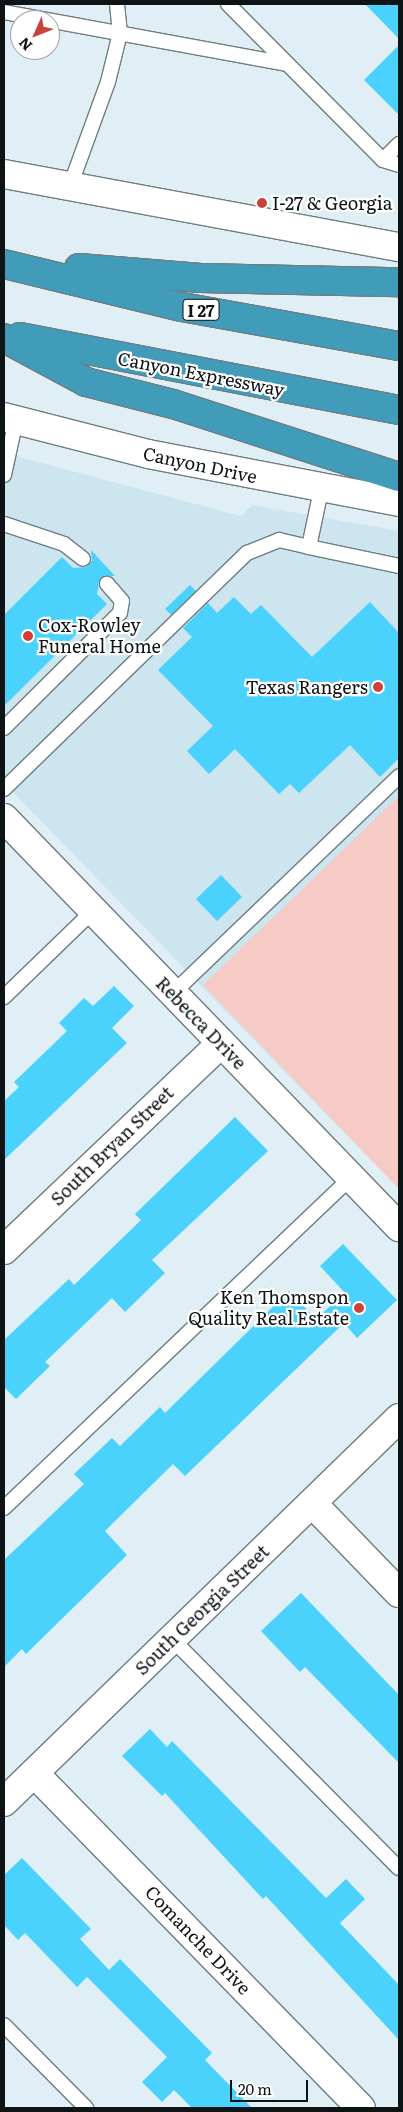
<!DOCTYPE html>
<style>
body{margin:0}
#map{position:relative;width:403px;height:2112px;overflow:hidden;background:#dfeff5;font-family:Literata,serif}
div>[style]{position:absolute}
.built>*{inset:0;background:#cce5ee}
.green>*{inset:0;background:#f6cbc6}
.building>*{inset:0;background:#4ad2fc}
.roads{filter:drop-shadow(1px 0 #6f7d82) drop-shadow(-1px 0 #6f7d82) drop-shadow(0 1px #6f7d82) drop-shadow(0 -1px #6f7d82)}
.service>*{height:14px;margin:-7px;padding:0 7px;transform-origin:7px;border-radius:7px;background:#fff}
.minor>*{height:28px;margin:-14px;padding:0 14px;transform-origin:14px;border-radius:14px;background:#fff}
.tertiary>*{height:28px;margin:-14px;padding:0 14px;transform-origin:14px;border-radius:14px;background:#fff}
.secondary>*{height:28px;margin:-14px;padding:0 14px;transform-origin:14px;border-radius:14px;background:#fff}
.motorway>*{height:28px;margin:-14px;padding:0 14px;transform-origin:14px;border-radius:14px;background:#409cb9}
.dots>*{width:14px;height:14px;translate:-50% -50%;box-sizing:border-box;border:2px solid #fff;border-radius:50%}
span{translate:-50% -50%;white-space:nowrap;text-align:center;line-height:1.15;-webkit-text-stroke:4.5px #fff;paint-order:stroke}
.shield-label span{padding:1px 4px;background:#fff;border:1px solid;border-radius:4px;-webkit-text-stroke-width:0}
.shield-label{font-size:16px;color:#0e1316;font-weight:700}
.poi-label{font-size:18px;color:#0e1316}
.left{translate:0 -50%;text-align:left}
.right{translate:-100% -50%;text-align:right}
.street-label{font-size:18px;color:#0e1316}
.frame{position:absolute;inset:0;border:5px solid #0e1316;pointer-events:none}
.north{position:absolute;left:10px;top:10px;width:50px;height:50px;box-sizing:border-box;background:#fff;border:1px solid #9fa1a2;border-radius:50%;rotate:226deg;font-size:14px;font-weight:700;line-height:20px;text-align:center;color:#0e1316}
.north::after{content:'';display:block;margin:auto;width:18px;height:22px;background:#ce403a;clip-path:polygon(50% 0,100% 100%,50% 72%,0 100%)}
.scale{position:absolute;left:230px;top:2080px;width:78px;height:22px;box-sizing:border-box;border:2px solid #0e1316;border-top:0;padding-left:6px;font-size:15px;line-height:18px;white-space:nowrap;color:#0e1316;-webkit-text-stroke:4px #fff;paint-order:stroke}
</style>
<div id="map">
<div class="built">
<i style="clip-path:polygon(4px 453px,241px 516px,252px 505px,399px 531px,399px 1189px,4px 783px)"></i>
</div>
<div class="green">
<i style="clip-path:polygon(399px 796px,399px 1189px,203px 985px)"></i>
</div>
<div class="building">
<i style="clip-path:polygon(365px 4px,399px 4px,399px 39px)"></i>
<i style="clip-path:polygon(399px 45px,399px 115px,364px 80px)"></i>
<i style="clip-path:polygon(91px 550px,115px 576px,105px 576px,99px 582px,97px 594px,107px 604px,4px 706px,4px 615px,62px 557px,73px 568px,86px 567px,92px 561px)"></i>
<i style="clip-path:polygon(190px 585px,196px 591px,171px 615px,165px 609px)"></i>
<i style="clip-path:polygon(234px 597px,251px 614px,261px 605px,312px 657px,370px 602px,399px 633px,399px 758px,380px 777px,350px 745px,299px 793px,290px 784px,279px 794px,235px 749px,209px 774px,187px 751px,213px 726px,158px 670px,192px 637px,183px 628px,208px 603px,217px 613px)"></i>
<i style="clip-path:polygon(221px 875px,242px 897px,217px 921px,196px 899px)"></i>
<i style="clip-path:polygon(114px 986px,134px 1006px,112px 1028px,127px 1043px,4px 1160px,4px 1101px,19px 1087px,14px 1082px,67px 1031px,59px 1023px,84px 998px,93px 1006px)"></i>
<i style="clip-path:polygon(235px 1117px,268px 1151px,152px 1260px,165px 1273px,125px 1312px,112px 1298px,45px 1362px,50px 1366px,16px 1399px,4px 1387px,4px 1340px,69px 1279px,74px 1285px,141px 1220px,135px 1214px)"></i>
<i style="clip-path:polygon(343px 1244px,397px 1300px,357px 1338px,344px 1323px,185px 1476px,173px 1464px,105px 1531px,127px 1555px,26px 1654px,22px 1649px,4px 1667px,4px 1560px,84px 1484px,74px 1474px,112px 1438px,120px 1446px,160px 1407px,165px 1413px,289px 1291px,316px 1319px,345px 1293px,320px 1266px)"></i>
<i style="clip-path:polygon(301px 1593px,399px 1695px,399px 1763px,305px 1667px,300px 1672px,261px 1631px)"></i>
<i style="clip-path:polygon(150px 1729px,167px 1747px,172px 1741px,326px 1898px,346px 1879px,365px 1899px,340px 1923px,399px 1985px,399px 2040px,266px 1896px,263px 1899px,165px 1793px,162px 1796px,122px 1756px)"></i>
<i style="clip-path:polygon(22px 1858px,91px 1929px,80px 1939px,109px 1970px,120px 1959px,212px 2053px,205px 2060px,252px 2108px,192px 2108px,174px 2090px,162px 2102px,142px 2082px,167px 2057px,87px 1977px,77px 1987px,25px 1933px,18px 1940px,4px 1925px,4px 1875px)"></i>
</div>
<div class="roads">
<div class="service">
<i style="left:228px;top:4px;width:220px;rotate:45.2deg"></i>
<i style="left:383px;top:160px;width:17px;rotate:17deg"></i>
<i style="left:4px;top:12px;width:287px;rotate:10.4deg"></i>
<i style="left:383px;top:160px;width:23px;rotate:-45deg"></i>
<i style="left:69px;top:189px;width:114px;rotate:-70deg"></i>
<i style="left:108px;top:82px;width:50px;rotate:-76.2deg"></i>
<i style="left:120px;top:33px;width:29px;rotate:-96deg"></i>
<i style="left:4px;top:475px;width:56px;rotate:-77.7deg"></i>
<i style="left:4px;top:524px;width:63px;rotate:18.4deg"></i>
<i style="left:64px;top:544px;width:24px;rotate:38deg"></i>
<i style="left:309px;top:547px;width:92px;rotate:11.9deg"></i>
<i style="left:4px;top:728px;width:163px;rotate:-44.8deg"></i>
<i style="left:120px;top:613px;width:12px;rotate:-81deg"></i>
<i style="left:122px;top:601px;width:23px;rotate:-131deg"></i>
<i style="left:4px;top:789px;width:339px;rotate:-44.2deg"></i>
<i style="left:247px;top:553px;width:35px;rotate:-22deg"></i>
<i style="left:279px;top:540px;width:31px;rotate:13deg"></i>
<i style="left:309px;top:547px;width:58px;rotate:-78.1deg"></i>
<i style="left:173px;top:993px;width:313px;rotate:-43.8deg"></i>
<i style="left:4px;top:997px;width:125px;rotate:-44deg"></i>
<i style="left:4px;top:1508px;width:480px;rotate:-43.6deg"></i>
<i style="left:172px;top:1639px;width:322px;rotate:45.3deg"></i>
<i style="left:4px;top:2025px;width:117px;rotate:45.3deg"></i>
</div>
<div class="minor">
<i style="left:4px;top:818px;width:569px;rotate:46deg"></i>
<i style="left:4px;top:1250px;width:300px;rotate:-43.6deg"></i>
<i style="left:312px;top:1503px;width:125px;rotate:46deg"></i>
</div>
<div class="tertiary">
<i style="left:34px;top:1773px;width:468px;rotate:45.7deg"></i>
</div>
<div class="secondary">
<i style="left:4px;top:174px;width:402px;rotate:10.5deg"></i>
<i style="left:4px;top:417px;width:149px;rotate:14.4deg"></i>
<i style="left:148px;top:454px;width:256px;rotate:10.8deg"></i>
<i style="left:4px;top:1802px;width:551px;rotate:-44.19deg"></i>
</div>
<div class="motorway">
<i style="left:4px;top:264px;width:183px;rotate:13.6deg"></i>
<i style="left:182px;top:307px;width:220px;rotate:10.2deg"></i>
<i style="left:79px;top:268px;width:122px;rotate:4.7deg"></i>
<i style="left:201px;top:278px;width:198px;rotate:1.2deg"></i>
<i style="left:20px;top:337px;width:386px;rotate:10.9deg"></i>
<i style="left:4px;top:338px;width:93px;rotate:28.2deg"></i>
<i style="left:86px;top:382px;width:90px;rotate:14.2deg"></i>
<i style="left:173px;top:404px;width:237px;rotate:17.9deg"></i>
</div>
</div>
<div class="dots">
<i style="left:262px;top:203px;background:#ce403a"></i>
<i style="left:28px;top:636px;background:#ce403a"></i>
<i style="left:378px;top:687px;background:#ce403a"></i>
<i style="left:359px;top:1308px;background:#ce403a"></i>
</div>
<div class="shield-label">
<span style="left:201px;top:310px">I 27</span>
</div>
<div class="poi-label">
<span class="left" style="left:272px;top:203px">I-27 &amp; Georgia</span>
<span class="left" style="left:38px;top:636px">Cox-Rowley<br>Funeral Home</span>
<span class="right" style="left:368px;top:687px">Texas Rangers</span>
<span class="right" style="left:349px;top:1308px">Ken Thomspon<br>Quality Real Estate</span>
</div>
<div class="street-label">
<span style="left:201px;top:374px;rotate:11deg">Canyon Expressway</span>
<span style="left:200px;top:465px;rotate:12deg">Canyon Drive</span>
<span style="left:201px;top:1023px;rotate:46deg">Rebecca Drive</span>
<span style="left:112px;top:1146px;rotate:-44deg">South Bryan Street</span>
<span style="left:202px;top:1610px;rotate:-44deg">South Georgia Street</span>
<span style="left:198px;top:1940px;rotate:46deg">Comanche Drive</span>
</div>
<div class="frame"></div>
<div class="north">N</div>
<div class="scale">20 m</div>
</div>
